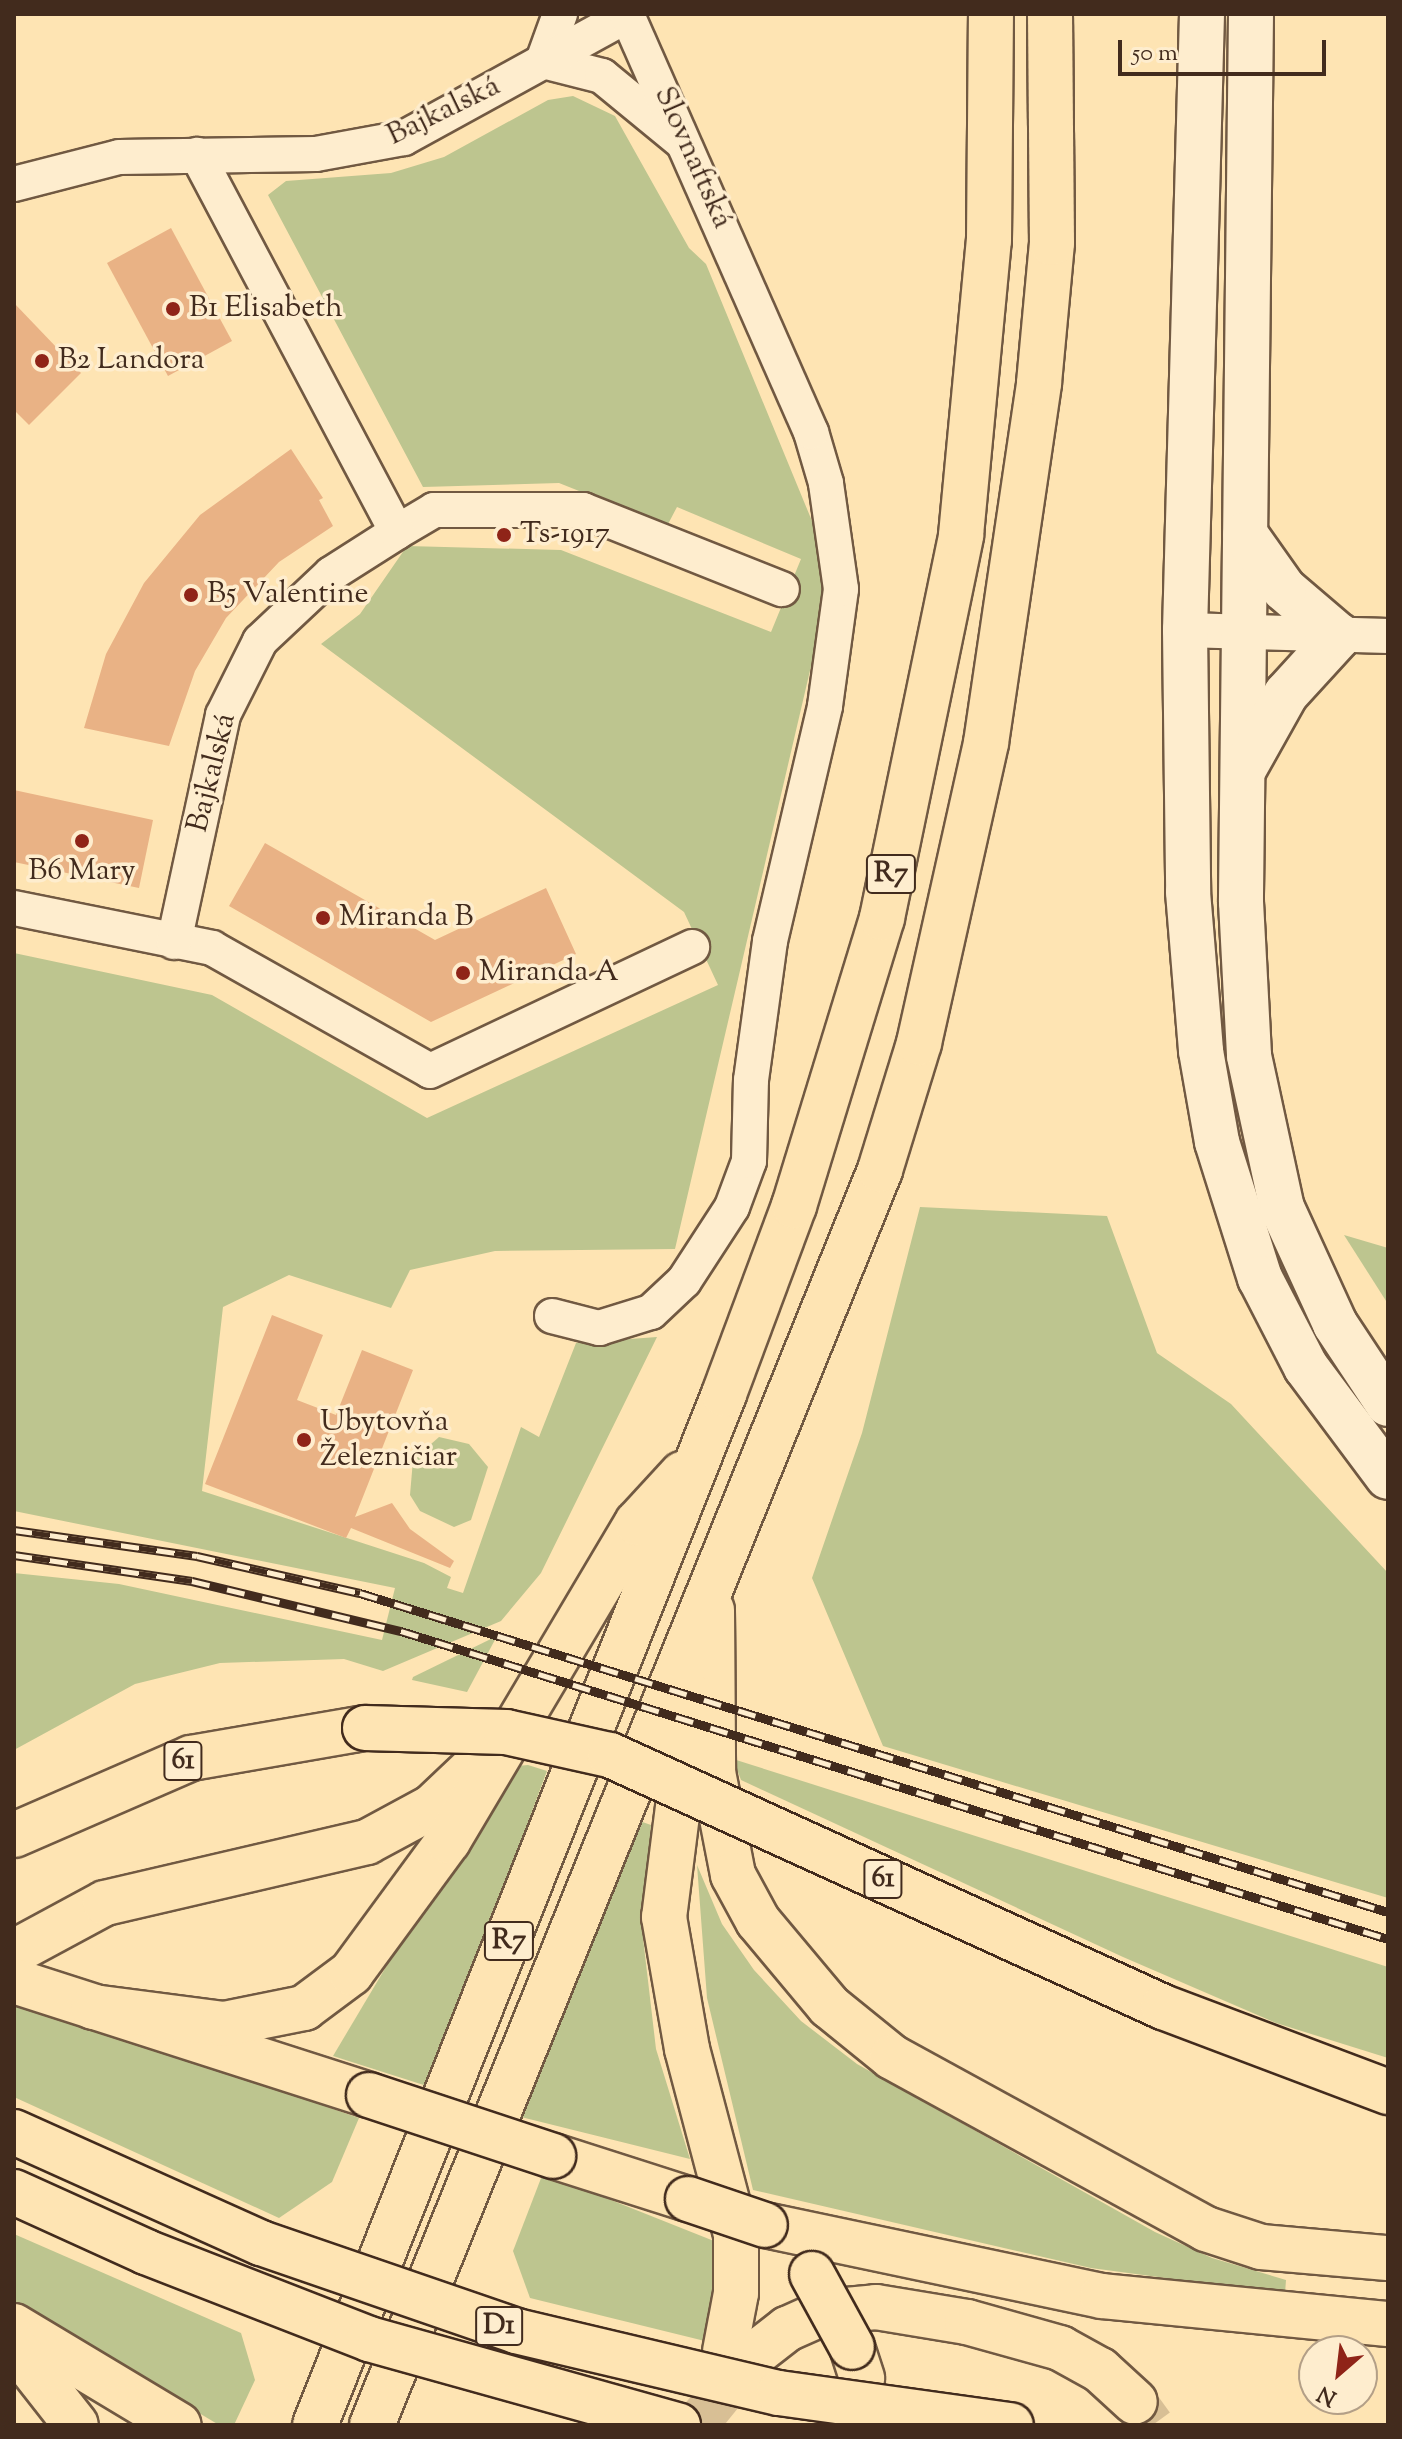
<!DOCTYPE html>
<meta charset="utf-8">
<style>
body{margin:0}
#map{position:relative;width:1402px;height:2439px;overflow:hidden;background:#fee4b3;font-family:"Sorts Mill Goudy",serif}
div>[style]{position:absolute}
.green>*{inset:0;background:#bdc58f}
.building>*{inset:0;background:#e9b285}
.motorway-tunnel>*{height:44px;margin-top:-22px;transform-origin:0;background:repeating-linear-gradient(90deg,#d8bf95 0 44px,transparent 0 66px)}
.roads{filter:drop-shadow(2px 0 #715942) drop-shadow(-2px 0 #715942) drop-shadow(0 2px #715942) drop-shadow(0 -2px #715942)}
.minor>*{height:34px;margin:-17px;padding:0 17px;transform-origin:17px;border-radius:17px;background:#feedce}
.secondary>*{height:44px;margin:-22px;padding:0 22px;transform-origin:22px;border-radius:22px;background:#feedce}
.motorway>*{height:44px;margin:-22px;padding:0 22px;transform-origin:22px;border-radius:22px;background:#fee4b3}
.rail>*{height:9px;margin-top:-4.5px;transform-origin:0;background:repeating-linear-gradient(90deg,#feedce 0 18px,#422b1d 0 36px);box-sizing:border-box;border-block:2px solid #422b1d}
.bridges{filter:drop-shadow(2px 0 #422b1d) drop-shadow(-2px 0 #422b1d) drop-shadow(0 2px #422b1d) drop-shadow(0 -2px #422b1d)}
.motorway-bridge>*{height:44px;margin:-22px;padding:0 22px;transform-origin:22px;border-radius:22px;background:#fee4b3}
.dots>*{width:22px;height:22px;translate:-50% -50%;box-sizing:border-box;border:4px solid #feedce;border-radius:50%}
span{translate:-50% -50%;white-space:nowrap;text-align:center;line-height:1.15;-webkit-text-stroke:7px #feedce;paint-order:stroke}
.shield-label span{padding:2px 6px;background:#feedce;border:2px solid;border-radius:6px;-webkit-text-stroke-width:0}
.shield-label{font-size:28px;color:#422b1d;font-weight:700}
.street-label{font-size:30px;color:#422b1d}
.poi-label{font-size:30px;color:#422b1d}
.left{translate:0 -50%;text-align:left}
.frame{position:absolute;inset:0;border:16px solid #422b1d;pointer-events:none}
.north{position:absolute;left:1298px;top:2335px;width:80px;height:80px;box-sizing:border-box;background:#feedce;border:2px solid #b39f87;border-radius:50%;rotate:208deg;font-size:22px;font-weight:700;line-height:32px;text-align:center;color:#422b1d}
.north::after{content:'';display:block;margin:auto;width:28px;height:36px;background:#8f2418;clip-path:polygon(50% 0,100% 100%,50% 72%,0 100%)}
.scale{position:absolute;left:1118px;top:40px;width:208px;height:36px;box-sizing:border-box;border:4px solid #422b1d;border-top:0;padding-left:10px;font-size:24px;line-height:28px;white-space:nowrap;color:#422b1d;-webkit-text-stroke:6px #feedce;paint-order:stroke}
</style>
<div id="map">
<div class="green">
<i style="clip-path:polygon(573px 96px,615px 116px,689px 248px,706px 264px,833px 572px,675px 1249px,495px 1251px,410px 1270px,391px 1308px,289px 1275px,223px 1307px,202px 1491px,424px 1563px,451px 1577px,447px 1588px,463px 1593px,521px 1427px,539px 1437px,576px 1343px,657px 1337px,541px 1573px,501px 1621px,383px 1671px,344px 1659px,220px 1663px,135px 1684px,14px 1750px,14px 1573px,119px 1584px,382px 1640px,395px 1588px,14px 1511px,14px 953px,212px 995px,427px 1118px,718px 985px,684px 912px,321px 644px,360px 614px,407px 546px,561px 550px,771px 632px,801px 559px,677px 507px,667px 526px,559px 483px,423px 487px,268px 195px,286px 181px,391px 173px,444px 157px,548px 100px)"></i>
<i style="clip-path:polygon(920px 1207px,1107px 1216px,1157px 1353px,1231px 1404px,1388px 1573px,1388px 1898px,883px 1746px,812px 1578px,862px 1433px)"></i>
<i style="clip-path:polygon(1344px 1235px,1388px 1248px,1388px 1304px)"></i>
<i style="clip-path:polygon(439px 1437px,469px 1444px,488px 1467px,471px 1520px,454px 1527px,420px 1511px,410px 1495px,413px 1460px)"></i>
<i style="clip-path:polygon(497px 1636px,467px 1692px,412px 1680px,413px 1677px)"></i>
<i style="clip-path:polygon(733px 1759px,1388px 1967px,1388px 2058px,1276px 2023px,1123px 1957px,741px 1780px)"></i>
<i style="clip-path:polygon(528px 1765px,547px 1771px,430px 2087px,333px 2056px,505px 1767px)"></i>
<i style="clip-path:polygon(631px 1818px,651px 1825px,643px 1938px,656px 2049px,690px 2159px,517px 2116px)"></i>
<i style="clip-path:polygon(697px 1865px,722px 1924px,754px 1970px,801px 2021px,857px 2064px,1155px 2232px,1212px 2258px,1286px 2280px,1285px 2294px,1091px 2268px,753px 2190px,707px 1998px)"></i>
<i style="clip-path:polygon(14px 1999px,359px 2118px,332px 2182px,279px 2218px,14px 2097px)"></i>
<i style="clip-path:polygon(543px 2173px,719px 2243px,713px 2343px,530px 2298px,513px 2251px)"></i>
<i style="clip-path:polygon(14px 2234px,241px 2333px,255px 2380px,234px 2425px,219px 2425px,14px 2302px)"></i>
</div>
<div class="building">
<i style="clip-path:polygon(171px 228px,232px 341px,168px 376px,107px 263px)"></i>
<i style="clip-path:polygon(14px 303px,81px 373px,29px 425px,14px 410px)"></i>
<i style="clip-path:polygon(291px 449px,323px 498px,319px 500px,333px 526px,279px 562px,226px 618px,195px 671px,169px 746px,84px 728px,106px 654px,144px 583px,200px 515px)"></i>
<i style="clip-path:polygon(14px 790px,153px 820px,139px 888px,14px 862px)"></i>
<i style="clip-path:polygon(265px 843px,435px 940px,546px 888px,576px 954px,431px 1022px,229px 906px)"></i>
<i style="clip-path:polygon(272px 1315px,323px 1335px,297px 1400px,336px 1415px,362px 1350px,413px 1370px,355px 1517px,392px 1503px,410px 1529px,454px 1561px,450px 1568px,351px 1528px,346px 1538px,205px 1484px)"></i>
</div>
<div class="motorway-tunnel">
<i style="left:1135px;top:2402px;width:29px;rotate:54deg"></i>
<i style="left:696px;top:2425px;width:87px;rotate:-51deg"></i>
</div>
<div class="roads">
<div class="minor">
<i style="left:543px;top:61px;width:61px;rotate:14.3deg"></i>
<i style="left:602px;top:76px;width:102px;rotate:39.4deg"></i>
<i style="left:543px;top:61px;width:50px;rotate:-70.1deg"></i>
<i style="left:14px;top:184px;width:108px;rotate:-14.4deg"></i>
<i style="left:119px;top:157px;width:197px;rotate:-0.9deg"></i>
<i style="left:316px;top:154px;width:89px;rotate:-10.3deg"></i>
<i style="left:404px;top:138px;width:256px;rotate:-28.8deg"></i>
<i style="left:397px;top:532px;width:43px;rotate:-30.7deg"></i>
<i style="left:434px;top:510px;width:149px"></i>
<i style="left:583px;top:510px;width:214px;rotate:21.7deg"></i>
<i style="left:1185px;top:630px;width:203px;rotate:1.7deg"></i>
<i style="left:14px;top:908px;width:202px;rotate:11.4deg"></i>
<i style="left:212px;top:948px;width:250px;rotate:29.4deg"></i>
<i style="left:430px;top:1071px;width:290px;rotate:-25.3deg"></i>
<i style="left:174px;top:942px;width:232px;rotate:-77.8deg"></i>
<i style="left:223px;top:715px;width:83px;rotate:-63.4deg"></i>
<i style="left:260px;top:641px;width:98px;rotate:-43.3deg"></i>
<i style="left:331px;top:574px;width:78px;rotate:-32.5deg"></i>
<i style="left:397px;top:532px;width:427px;rotate:-117.9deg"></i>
<i style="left:552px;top:1316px;width:49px;rotate:14.3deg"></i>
<i style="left:599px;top:1328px;width:54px;rotate:-17.1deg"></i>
<i style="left:651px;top:1312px;width:45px;rotate:-43.2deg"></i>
<i style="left:684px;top:1281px;width:88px;rotate:-57deg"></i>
<i style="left:732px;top:1207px;width:49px;rotate:-69.7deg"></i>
<i style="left:749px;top:1161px;width:81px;rotate:-88.6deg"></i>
<i style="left:751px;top:1080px;width:140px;rotate:-82.2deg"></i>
<i style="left:770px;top:941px;width:241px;rotate:-76.8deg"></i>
<i style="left:825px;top:706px;width:118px;rotate:-82.2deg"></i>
<i style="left:841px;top:589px;width:107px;rotate:-98.1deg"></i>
<i style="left:826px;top:483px;width:53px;rotate:-106.4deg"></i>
<i style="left:811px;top:432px;width:457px;rotate:-113.8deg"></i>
</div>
<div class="secondary">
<i style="left:1202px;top:14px;width:616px;rotate:91.58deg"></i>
<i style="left:1185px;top:630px;width:262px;rotate:89.3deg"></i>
<i style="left:1188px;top:892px;width:160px;rotate:85.3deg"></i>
<i style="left:1201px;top:1051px;width:92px;rotate:80deg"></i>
<i style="left:1217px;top:1142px;width:143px;rotate:72.5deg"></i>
<i style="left:1260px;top:1278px;width:100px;rotate:62.7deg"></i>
<i style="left:1306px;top:1367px;width:137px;rotate:53.3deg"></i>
<i style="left:1251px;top:14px;width:888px;rotate:90.65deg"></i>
<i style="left:1241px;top:902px;width:154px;rotate:87deg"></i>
<i style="left:1249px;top:1056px;width:156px;rotate:77.8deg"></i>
<i style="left:1282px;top:1208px;width:128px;rotate:65.4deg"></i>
<i style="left:1335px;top:1324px;width:96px;rotate:56.5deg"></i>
<i style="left:1244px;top:769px;width:86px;rotate:-60.8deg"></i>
<i style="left:1286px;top:694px;width:79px;rotate:-47.6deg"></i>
<i style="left:1339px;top:636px;width:72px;rotate:-139.5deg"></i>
<i style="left:1284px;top:589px;width:67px;rotate:-125.3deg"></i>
</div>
<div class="motorway">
<i style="left:712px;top:1610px;width:162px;rotate:89.6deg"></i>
<i style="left:713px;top:1772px;width:105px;rotate:79deg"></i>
<i style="left:733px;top:1875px;width:52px;rotate:61.5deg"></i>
<i style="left:758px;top:1921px;width:111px;rotate:50.1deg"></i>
<i style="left:829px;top:2006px;width:81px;rotate:39deg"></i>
<i style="left:892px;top:2057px;width:358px;rotate:28.7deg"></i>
<i style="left:1206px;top:2229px;width:58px;rotate:18.1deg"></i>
<i style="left:1261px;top:2247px;width:127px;rotate:5deg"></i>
<i style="left:692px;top:1696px;width:223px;rotate:97.2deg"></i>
<i style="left:664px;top:1917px;width:134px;rotate:80.1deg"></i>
<i style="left:687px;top:2049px;width:192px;rotate:75.2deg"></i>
<i style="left:736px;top:2235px;width:58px;rotate:90deg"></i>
<i style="left:736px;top:2293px;width:59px;rotate:100.7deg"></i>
<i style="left:14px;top:1835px;width:193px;rotate:-23.5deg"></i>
<i style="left:191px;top:1758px;width:177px;rotate:-9.8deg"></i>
<i style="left:14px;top:1952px;width:103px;rotate:-28.3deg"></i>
<i style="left:105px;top:1903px;width:269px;rotate:-13.1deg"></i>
<i style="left:367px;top:1842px;width:74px;rotate:-28.3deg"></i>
<i style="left:432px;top:1807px;width:59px;rotate:-43.6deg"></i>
<i style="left:14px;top:1981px;width:373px;rotate:17.8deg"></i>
<i style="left:93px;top:2007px;width:132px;rotate:7.4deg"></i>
<i style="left:224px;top:2024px;width:82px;rotate:-11.3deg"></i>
<i style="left:304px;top:2008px;width:59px;rotate:-36.7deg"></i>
<i style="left:351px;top:1973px;width:164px;rotate:-53.7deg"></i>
<i style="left:448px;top:1841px;width:370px;rotate:-59.3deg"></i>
<i style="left:637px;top:1523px;width:67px;rotate:-47.4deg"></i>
<i style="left:553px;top:2156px;width:142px;rotate:17.7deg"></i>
<i style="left:765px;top:2225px;width:344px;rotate:11.9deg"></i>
<i style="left:1102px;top:2296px;width:287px;rotate:5.6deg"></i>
<i style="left:14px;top:2326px;width:192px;rotate:31deg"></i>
<i style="left:14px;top:2346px;width:100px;rotate:51.9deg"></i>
<i style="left:852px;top:2347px;width:33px;rotate:72deg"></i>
<i style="left:751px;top:2357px;width:46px;rotate:-37.9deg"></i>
<i style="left:787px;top:2329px;width:42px;rotate:-24.1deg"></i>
<i style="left:825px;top:2312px;width:51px;rotate:-5.6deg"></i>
<i style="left:876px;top:2307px;width:92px;rotate:9.4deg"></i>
<i style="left:967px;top:2322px;width:97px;rotate:15.6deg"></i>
<i style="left:1060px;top:2348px;width:46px;rotate:28.8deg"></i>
<i style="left:1100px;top:2370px;width:47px;rotate:42.4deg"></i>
<i style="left:315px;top:2425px;width:1109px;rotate:-68.36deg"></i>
<i style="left:724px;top:1394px;width:201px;rotate:-69.6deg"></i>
<i style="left:794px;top:1206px;width:301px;rotate:-73deg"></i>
<i style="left:882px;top:918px;width:391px;rotate:-78.3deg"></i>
<i style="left:961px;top:535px;width:296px;rotate:-84.6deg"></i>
<i style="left:989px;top:240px;width:226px;rotate:-89.5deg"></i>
<i style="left:372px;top:2425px;width:1354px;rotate:-67.96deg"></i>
<i style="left:880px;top:1170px;width:133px;rotate:-72.9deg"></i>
<i style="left:919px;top:1043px;width:307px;rotate:-77.4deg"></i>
<i style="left:986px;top:743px;width:364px;rotate:-81.6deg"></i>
<i style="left:1039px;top:383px;width:141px;rotate:-84.7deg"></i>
<i style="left:1052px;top:243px;width:229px;rotate:-90.5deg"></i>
</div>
</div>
<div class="rail">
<i style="left:14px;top:1530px;width:185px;rotate:8.1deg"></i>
<i style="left:197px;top:1556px;width:167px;rotate:12.8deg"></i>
<i style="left:360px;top:1593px;width:1076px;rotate:17.24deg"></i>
<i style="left:14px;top:1555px;width:180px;rotate:8.3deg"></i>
<i style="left:192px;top:1581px;width:215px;rotate:13.5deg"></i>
<i style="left:401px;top:1631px;width:1034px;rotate:17.33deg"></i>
</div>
<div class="bridges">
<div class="motorway-bridge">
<i style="left:365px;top:1728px;width:141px;rotate:1.6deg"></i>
<i style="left:506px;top:1732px;width:107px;rotate:12.5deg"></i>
<i style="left:610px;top:1755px;width:608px;rotate:24.5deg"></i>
<i style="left:1163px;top:2007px;width:241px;rotate:20.7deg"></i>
<i style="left:369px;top:2095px;width:194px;rotate:18.3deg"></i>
<i style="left:14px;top:2132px;width:271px;rotate:24.2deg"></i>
<i style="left:261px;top:2243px;width:270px;rotate:19deg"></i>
<i style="left:516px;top:2331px;width:270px;rotate:13.3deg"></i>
<i style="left:779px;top:2393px;width:234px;rotate:7.9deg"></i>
<i style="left:14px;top:2192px;width:145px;rotate:24.4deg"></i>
<i style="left:146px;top:2252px;width:239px;rotate:21.3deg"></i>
<i style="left:369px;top:2339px;width:321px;rotate:15.6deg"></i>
<i style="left:688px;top:2199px;width:81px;rotate:18.7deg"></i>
<i style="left:812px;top:2274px;width:83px;rotate:61.3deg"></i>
</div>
</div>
<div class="dots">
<i style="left:173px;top:309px;background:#8f2418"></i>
<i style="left:42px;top:361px;background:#8f2418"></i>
<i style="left:504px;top:535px;background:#8f2418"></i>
<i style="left:191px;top:595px;background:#8f2418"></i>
<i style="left:82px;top:841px;background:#8f2418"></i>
<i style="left:323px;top:918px;background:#8f2418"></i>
<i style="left:463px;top:973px;background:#8f2418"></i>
<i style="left:304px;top:1440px;background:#8f2418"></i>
</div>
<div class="shield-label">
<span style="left:891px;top:874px">R7</span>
<span style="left:183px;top:1761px">61</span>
<span style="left:883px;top:1879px">61</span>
<span style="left:509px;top:1941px">R7</span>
<span style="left:499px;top:2326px">D1</span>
</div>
<div class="street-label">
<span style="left:444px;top:112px;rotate:-26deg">Bajkalská</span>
<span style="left:692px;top:158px;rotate:66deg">Slovnaftská</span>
<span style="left:213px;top:773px;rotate:-76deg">Bajkalská</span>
</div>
<div class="poi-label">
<span class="left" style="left:189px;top:309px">B1 Elisabeth</span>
<span class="left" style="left:58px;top:361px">B2 Landora</span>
<span class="left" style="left:520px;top:535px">Ts-1917</span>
<span class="left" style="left:207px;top:595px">B5 Valentine</span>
<span style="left:82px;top:872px">B6 Mary</span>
<span class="left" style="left:339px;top:918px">Miranda B</span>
<span class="left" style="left:479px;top:973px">Miranda A</span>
<span class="left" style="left:320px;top:1440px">Ubytovňa<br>Železničiar</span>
</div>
<div class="frame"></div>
<div class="north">N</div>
<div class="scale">50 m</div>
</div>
